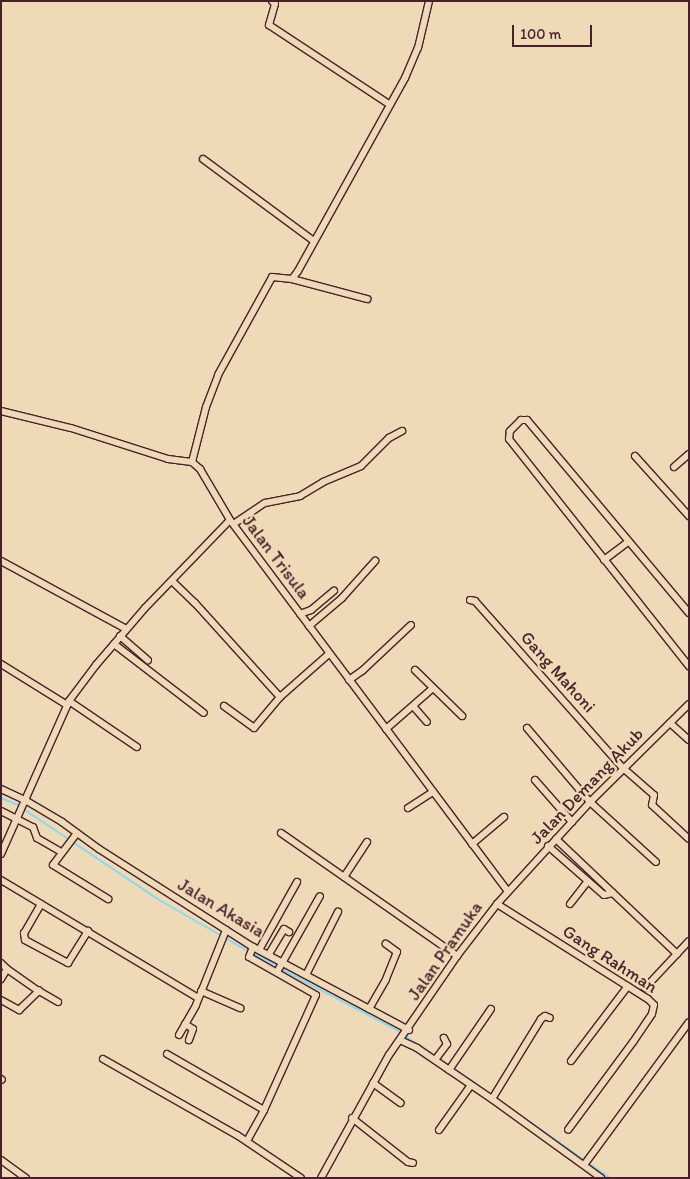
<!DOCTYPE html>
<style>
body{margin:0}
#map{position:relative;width:690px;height:1179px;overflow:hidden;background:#efdab8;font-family:Itim,sans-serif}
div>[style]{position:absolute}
.stream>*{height:2px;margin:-1px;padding:0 1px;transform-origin:1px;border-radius:1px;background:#8dd8ee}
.roads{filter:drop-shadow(1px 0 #4a1f2b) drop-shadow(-1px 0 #4a1f2b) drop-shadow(0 1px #4a1f2b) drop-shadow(0 -1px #4a1f2b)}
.minor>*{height:6px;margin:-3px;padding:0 3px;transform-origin:3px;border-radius:3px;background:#efdab8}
span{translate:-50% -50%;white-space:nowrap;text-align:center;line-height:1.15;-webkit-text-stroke:4.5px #efdab8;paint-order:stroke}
.street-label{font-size:18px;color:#4a1f2b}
.frame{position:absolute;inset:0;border:2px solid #4a1f2b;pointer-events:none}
.scale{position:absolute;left:512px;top:25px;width:80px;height:22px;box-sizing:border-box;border:2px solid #4a1f2b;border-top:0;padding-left:6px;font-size:15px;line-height:18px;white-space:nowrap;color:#4a1f2b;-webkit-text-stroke:4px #efdab8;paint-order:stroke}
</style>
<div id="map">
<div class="stream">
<i style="left:1px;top:798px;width:16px;rotate:22deg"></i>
<i style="left:16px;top:804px;width:174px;rotate:33.8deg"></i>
<i style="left:161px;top:901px;width:100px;rotate:29.9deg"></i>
<i style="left:253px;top:953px;width:27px;rotate:28deg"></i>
<i style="left:281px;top:969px;width:129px;rotate:27.8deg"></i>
<i style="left:395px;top:1029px;width:97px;rotate:34deg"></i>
<i style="left:505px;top:1105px;width:128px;rotate:34.8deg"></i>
</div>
<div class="roads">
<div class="minor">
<i style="left:272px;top:1px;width:4px;rotate:45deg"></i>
<i style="left:275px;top:4px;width:22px;rotate:106deg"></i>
<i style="left:269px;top:25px;width:144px;rotate:33.4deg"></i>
<i style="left:203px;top:159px;width:138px;rotate:36.5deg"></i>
<i style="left:292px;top:279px;width:78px;rotate:14.9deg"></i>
<i style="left:1px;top:411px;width:72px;rotate:13.7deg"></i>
<i style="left:71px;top:428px;width:102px;rotate:17.7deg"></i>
<i style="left:168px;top:459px;width:24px;rotate:7deg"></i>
<i style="left:192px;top:462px;width:11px;rotate:41deg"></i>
<i style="left:200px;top:469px;width:59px;rotate:59.5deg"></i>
<i style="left:230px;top:520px;width:464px;rotate:53.2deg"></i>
<i style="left:635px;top:456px;width:81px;rotate:48deg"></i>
<i style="left:192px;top:462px;width:57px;rotate:-75.7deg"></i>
<i style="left:206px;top:407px;width:34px;rotate:-69deg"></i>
<i style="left:218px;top:375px;width:112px;rotate:-61.1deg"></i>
<i style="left:272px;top:277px;width:20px;rotate:6deg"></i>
<i style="left:292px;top:279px;width:10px;rotate:-53deg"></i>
<i style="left:298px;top:271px;width:221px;rotate:-61deg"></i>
<i style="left:405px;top:78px;width:33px;rotate:-67deg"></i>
<i style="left:418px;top:48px;width:48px;rotate:-76.8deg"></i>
<i style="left:674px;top:467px;width:20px;rotate:-41deg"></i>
<i style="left:235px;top:523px;width:36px;rotate:-34deg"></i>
<i style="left:265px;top:503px;width:36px;rotate:-11deg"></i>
<i style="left:300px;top:496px;width:27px;rotate:-31deg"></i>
<i style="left:323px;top:482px;width:41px;rotate:-22.8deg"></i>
<i style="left:361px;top:466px;width:40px;rotate:-45deg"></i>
<i style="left:389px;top:438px;width:15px;rotate:-28deg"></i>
<i style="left:604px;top:560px;width:31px;rotate:-37deg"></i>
<i style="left:1px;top:561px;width:142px;rotate:28.5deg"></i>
<i style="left:172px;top:581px;width:32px;rotate:44deg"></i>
<i style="left:195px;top:603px;width:127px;rotate:47.9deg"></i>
<i style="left:470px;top:600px;width:5px;rotate:11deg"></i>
<i style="left:475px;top:601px;width:223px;rotate:48.5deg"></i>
<i style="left:623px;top:768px;width:41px;rotate:41.1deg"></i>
<i style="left:654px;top:795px;width:10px;rotate:101deg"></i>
<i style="left:652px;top:805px;width:50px;rotate:42.6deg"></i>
<i style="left:689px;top:613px;width:252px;rotate:-130deg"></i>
<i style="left:527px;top:420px;width:6px;rotate:180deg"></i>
<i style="left:521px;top:420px;width:16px;rotate:135deg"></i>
<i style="left:510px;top:431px;width:8px;rotate:97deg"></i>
<i style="left:509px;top:439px;width:290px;rotate:51.6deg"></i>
<i style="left:300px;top:614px;width:12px;rotate:-20deg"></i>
<i style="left:311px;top:610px;width:30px;rotate:-40deg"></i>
<i style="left:309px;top:626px;width:43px;rotate:-40.3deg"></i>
<i style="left:342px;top:598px;width:50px;rotate:-48.3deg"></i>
<i style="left:120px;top:636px;width:37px;rotate:41deg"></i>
<i style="left:114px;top:644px;width:113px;rotate:37.5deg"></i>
<i style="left:1px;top:664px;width:78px;rotate:31.8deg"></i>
<i style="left:415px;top:670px;width:66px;rotate:44.4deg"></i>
<i style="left:349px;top:680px;width:16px;rotate:-35deg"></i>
<i style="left:362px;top:671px;width:67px;rotate:-43.2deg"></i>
<i style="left:69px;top:701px;width:82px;rotate:34.1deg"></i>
<i style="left:224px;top:706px;width:37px;rotate:36deg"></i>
<i style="left:254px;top:728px;width:40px;rotate:-50deg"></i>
<i style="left:280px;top:697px;width:65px;rotate:-41.3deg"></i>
<i style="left:413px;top:706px;width:21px;rotate:49deg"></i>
<i style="left:670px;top:723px;width:25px;rotate:42deg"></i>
<i style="left:527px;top:728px;width:97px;rotate:49.6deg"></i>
<i style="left:590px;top:802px;width:89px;rotate:42.3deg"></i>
<i style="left:386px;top:729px;width:62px;rotate:-41.1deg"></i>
<i style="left:535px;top:780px;width:56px;rotate:48.6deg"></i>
<i style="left:1px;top:789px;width:26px;rotate:25deg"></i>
<i style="left:25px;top:800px;width:43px;rotate:30.7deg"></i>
<i style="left:62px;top:822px;width:46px;rotate:36.1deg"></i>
<i style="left:99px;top:849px;width:180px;rotate:32.5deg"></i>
<i style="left:251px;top:946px;width:179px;rotate:28deg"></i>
<i style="left:408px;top:808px;width:30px;rotate:-33deg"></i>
<i style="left:1px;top:811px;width:36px;rotate:27deg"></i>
<i style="left:33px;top:827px;width:12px;rotate:70deg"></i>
<i style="left:37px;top:838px;width:28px;rotate:30deg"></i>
<i style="left:77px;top:833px;width:40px;rotate:127deg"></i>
<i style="left:53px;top:865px;width:65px;rotate:31.7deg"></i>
<i style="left:281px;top:833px;width:215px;rotate:34.9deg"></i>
<i style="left:556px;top:839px;width:167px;rotate:43.5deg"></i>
<i style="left:472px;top:844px;width:42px;rotate:-40.2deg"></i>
<i style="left:548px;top:846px;width:74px;rotate:41.2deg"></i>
<i style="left:604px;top:895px;width:9px;rotate:-13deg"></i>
<i style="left:1px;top:854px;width:167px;rotate:-66deg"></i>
<i style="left:69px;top:701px;width:45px;rotate:-53.1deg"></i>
<i style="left:96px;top:665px;width:75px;rotate:-49.3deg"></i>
<i style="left:145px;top:608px;width:122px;rotate:-46deg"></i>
<i style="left:344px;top:877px;width:42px;rotate:-56.7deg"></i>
<i style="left:1px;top:880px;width:230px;rotate:30.9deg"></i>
<i style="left:41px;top:904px;width:34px;rotate:120deg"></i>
<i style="left:24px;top:933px;width:7px;rotate:82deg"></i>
<i style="left:25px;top:940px;width:49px;rotate:28.1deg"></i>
<i style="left:68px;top:963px;width:38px;rotate:-58deg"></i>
<i style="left:497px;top:904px;width:178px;rotate:32.2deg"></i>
<i style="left:648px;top:999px;width:8px;rotate:45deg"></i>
<i style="left:654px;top:1005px;width:9px;rotate:103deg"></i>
<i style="left:652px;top:1014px;width:34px;rotate:124deg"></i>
<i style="left:633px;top:1042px;width:109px;rotate:126.5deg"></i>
<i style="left:570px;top:904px;width:29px;rotate:-52deg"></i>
<i style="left:259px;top:950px;width:78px;rotate:-60.8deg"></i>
<i style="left:269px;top:954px;width:29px;rotate:-59deg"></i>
<i style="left:284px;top:929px;width:6px;rotate:31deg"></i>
<i style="left:1px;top:963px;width:8px;rotate:45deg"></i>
<i style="left:7px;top:969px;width:12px;rotate:121deg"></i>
<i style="left:7px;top:969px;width:39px;rotate:35deg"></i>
<i style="left:277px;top:972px;width:87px;rotate:-60.5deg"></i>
<i style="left:306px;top:975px;width:71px;rotate:-63.1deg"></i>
<i style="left:645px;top:988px;width:64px;rotate:-46.9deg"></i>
<i style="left:201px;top:991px;width:43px;rotate:23.6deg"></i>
<i style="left:1px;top:1000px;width:21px;rotate:29deg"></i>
<i style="left:19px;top:1010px;width:28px;rotate:-44deg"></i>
<i style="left:39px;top:991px;width:22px;rotate:30deg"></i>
<i style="left:369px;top:1009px;width:34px;rotate:-60deg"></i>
<i style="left:386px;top:979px;width:29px;rotate:-68deg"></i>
<i style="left:397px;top:952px;width:14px;rotate:-144deg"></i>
<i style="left:185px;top:1024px;width:9px;rotate:32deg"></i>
<i style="left:193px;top:1029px;width:12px;rotate:110deg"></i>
<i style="left:179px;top:1035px;width:34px;rotate:-60deg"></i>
<i style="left:196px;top:1005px;width:81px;rotate:-68.2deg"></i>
<i style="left:400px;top:1040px;width:19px;rotate:25deg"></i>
<i style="left:417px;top:1048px;width:91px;rotate:34.2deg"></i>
<i style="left:492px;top:1099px;width:135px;rotate:35.9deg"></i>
<i style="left:167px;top:1054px;width:112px;rotate:30deg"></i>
<i style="left:103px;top:1059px;width:154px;rotate:29.6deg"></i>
<i style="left:237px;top:1135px;width:77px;rotate:33.9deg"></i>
<i style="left:435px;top:1060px;width:20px;rotate:-53deg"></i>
<i style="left:447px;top:1044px;width:7px;rotate:-117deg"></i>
<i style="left:571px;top:1061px;width:94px;rotate:-52.8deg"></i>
<i style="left:449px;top:1070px;width:74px;rotate:-55.5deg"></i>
<i style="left:1px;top:1079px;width:1px;rotate:45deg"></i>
<i style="left:373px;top:1083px;width:34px;rotate:36deg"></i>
<i style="left:492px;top:1099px;width:94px;rotate:-58.5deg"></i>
<i style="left:541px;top:1019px;width:5px;rotate:-37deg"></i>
<i style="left:545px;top:1016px;width:5px;rotate:22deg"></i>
<i style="left:352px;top:1118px;width:71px;rotate:38.2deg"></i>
<i style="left:408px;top:1162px;width:5px;rotate:11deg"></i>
<i style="left:439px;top:1130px;width:55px;rotate:-54.6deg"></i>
<i style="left:247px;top:1141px;width:35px;rotate:-61deg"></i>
<i style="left:264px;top:1110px;width:126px;rotate:-65.7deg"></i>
<i style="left:316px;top:995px;width:77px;rotate:-150.4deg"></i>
<i style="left:249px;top:957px;width:11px;rotate:-68deg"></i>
<i style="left:1px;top:1160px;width:31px;rotate:36deg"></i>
<i style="left:584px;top:1165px;width:177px;rotate:-53.7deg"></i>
<i style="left:321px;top:1178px;width:141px;rotate:-61.1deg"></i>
<i style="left:389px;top:1055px;width:120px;rotate:-55.5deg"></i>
<i style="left:457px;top:956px;width:66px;rotate:-52.4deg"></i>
<i style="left:497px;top:904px;width:138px;rotate:-47.6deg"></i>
<i style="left:590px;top:802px;width:139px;rotate:-44.7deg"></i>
</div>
</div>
<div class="street-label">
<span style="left:276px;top:557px;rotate:53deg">Jalan Trisula</span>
<span style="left:558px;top:672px;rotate:48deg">Gang Mahoni</span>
<span style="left:587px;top:786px;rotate:-46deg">Jalan Demang Akub</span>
<span style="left:221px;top:908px;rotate:31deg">Jalan Akasia</span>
<span style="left:445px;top:951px;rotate:-55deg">Jalan Pramuka</span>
<span style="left:610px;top:959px;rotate:33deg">Gang Rahman</span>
</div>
<div class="frame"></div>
<div class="scale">100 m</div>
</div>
